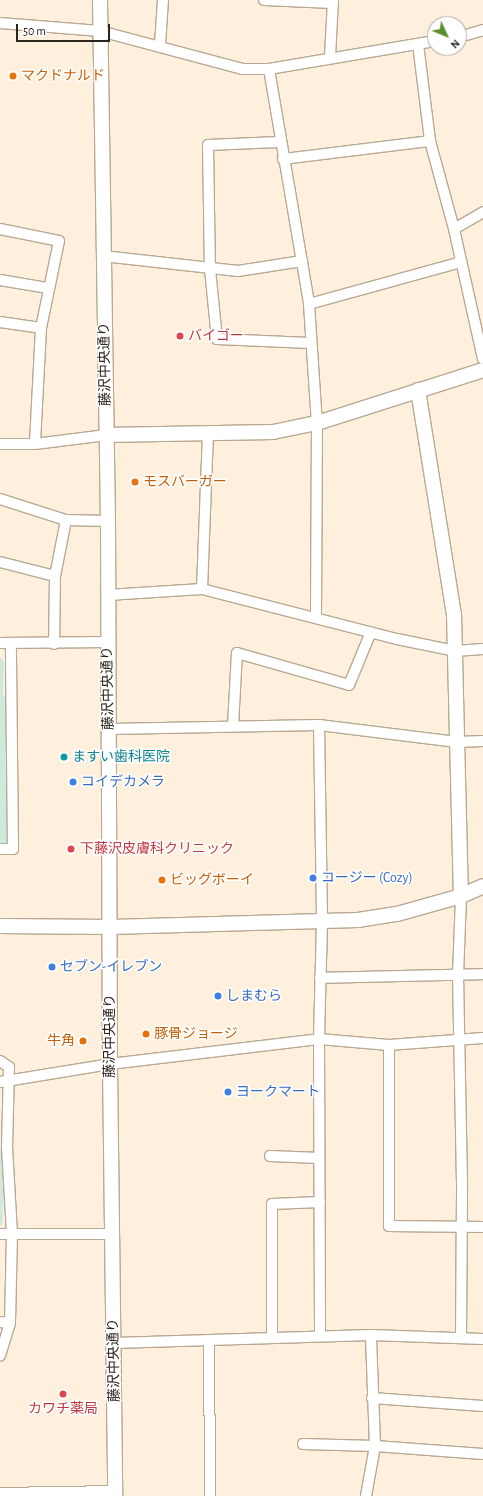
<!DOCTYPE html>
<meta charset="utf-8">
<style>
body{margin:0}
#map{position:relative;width:483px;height:1496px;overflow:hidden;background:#fef0dd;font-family:"Alegreya Sans","Noto Sans JP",sans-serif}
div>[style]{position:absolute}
.green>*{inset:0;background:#d0e9dd}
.roads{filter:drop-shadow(1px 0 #b9a993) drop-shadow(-1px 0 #b9a993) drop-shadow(0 1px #b9a993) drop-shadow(0 -1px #b9a993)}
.street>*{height:10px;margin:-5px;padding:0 5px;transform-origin:5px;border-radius:5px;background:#fff}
.secondary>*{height:14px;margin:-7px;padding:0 7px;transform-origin:7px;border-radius:7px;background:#fff}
.dots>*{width:11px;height:11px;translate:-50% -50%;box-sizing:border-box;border:2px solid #fff;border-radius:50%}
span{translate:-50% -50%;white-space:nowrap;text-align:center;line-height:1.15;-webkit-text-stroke:3px #fff;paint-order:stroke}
.food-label{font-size:14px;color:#c56008}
.left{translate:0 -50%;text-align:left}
.right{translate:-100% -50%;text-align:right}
.health-label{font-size:14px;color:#be3a42}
.street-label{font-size:14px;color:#2c251d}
.culture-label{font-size:14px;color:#0d838f}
.shop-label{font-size:14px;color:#366cbe}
.north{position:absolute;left:427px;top:16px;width:40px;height:40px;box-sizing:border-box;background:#fff;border:1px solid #aba8a5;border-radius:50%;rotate:134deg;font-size:11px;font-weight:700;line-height:16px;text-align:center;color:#2c251d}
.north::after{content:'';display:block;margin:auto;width:14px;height:18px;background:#568f2b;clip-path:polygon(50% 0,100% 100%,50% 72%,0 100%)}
.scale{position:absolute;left:16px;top:24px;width:94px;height:18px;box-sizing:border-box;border:2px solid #2c251d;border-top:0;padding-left:5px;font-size:12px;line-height:14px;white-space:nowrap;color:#2c251d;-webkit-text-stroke:3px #fff;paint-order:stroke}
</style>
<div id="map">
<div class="green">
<i style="clip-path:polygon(0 657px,4px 662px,3px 696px,11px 700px,9px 845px,0 846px)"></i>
<i style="clip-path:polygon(0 1147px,7px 1147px,2px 1225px,0 1225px)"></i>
</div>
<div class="roads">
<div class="street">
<i style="left:264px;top:0;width:69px;rotate:2.5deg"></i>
<i style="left:0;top:23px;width:100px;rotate:4.6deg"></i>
<i style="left:100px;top:31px;width:148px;rotate:14.9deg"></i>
<i style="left:243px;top:69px;width:26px"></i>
<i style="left:269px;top:69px;width:168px;rotate:-9.6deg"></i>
<i style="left:459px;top:37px;width:25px;rotate:-16deg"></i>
<i style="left:418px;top:44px;width:98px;rotate:82.9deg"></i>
<i style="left:430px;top:141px;width:91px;rotate:74.7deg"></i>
<i style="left:454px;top:229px;width:133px;rotate:77.4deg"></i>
<i style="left:160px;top:45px;width:45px;rotate:-86.2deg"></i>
<i style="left:330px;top:56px;width:56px;rotate:-86.9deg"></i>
<i style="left:269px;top:69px;width:238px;rotate:80.3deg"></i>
<i style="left:309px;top:304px;width:119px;rotate:86.2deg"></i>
<i style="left:317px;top:423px;width:193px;rotate:90.3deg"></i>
<i style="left:279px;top:142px;width:71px;rotate:177.6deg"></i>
<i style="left:208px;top:145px;width:124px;rotate:89.1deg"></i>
<i style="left:210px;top:269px;width:70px;rotate:84.3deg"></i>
<i style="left:217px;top:339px;width:93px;rotate:2.5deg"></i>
<i style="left:283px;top:159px;width:148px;rotate:-7deg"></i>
<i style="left:0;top:229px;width:60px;rotate:11.5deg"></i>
<i style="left:59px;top:241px;width:89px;rotate:101.7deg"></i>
<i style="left:41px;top:328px;width:116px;rotate:93deg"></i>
<i style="left:454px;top:229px;width:34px;rotate:-30deg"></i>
<i style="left:103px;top:256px;width:136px;rotate:6.3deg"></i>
<i style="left:238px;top:271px;width:65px;rotate:-8.9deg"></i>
<i style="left:0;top:280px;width:49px;rotate:9.5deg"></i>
<i style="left:309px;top:304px;width:158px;rotate:-15.4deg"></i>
<i style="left:0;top:322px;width:41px;rotate:8.3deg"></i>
<i style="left:0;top:444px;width:35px"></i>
<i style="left:35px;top:444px;width:72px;rotate:-7.2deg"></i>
<i style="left:0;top:499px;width:69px;rotate:17.7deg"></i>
<i style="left:66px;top:520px;width:57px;rotate:101.1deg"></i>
<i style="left:55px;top:576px;width:68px;rotate:90.8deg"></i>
<i style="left:66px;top:520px;width:42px;rotate:1.4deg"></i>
<i style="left:0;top:562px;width:57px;rotate:14.3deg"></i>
<i style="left:202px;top:589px;width:157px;rotate:-87.8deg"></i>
<i style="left:108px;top:595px;width:94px;rotate:-3.7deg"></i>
<i style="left:202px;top:589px;width:201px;rotate:14.4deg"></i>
<i style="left:397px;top:639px;width:59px;rotate:11.7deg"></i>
<i style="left:455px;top:651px;width:28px;rotate:-4deg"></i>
<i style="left:0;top:643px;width:108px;rotate:-0.5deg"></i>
<i style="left:319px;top:725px;width:198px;rotate:89.1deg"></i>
<i style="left:322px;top:923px;width:116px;rotate:91.5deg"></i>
<i style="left:319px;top:1039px;width:297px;rotate:89.8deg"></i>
<i style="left:233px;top:726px;width:73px;rotate:-86.9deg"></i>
<i style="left:237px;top:653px;width:116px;rotate:15.9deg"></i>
<i style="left:349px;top:685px;width:57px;rotate:-67.5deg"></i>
<i style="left:109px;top:729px;width:210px;rotate:-1.1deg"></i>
<i style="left:319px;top:725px;width:139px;rotate:7deg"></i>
<i style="left:457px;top:742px;width:26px;rotate:-2deg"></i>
<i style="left:0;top:849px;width:13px"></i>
<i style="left:13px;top:849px;width:205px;rotate:-90.6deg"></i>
<i style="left:320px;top:978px;width:163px;rotate:-1.4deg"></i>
<i style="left:389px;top:1045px;width:181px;rotate:90deg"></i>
<i style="left:389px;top:1226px;width:94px;rotate:0.6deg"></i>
<i style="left:0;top:1061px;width:11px;rotate:34deg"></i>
<i style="left:9px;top:1067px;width:80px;rotate:91.4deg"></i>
<i style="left:7px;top:1147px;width:87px;rotate:86.7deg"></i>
<i style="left:12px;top:1234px;width:89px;rotate:91.3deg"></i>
<i style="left:10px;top:1323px;width:34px;rotate:107deg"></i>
<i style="left:0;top:1082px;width:111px;rotate:-9.3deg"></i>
<i style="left:110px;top:1064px;width:210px;rotate:-6.8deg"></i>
<i style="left:319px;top:1039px;width:70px;rotate:4.9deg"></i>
<i style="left:389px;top:1045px;width:94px;rotate:-4.3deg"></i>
<i style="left:270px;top:1156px;width:49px;rotate:2.3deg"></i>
<i style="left:0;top:1234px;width:112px"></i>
<i style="left:0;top:1322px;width:10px;rotate:6deg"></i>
<i style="left:272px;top:1337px;width:133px;rotate:-90deg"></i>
<i style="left:272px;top:1204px;width:48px;rotate:-2.4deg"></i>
<i style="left:461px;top:1338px;width:155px;rotate:-89.6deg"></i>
<i style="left:462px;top:1183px;width:208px;rotate:-91.1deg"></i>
<i style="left:458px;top:975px;width:79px;rotate:-87.8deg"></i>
<i style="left:209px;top:1341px;width:155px;rotate:89.6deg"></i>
<i style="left:114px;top:1343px;width:257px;rotate:-1.8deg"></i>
<i style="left:371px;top:1335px;width:112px;rotate:2deg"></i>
<i style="left:372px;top:1398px;width:111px;rotate:4.1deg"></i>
<i style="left:303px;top:1444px;width:72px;rotate:1.6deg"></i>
<i style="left:375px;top:1446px;width:108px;rotate:4.2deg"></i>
<i style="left:0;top:1493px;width:115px;rotate:-1deg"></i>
<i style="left:366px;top:1496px;width:51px;rotate:-79.8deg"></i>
<i style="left:375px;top:1446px;width:111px;rotate:-92.1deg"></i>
</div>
<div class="secondary">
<i style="left:100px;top:0;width:521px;rotate:89.12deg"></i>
<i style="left:108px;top:521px;width:543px;rotate:89.79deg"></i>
<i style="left:110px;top:1064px;width:432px;rotate:89.3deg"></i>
<i style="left:418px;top:390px;width:227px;rotate:80.9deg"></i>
<i style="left:454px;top:614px;width:282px;rotate:88.6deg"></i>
<i style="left:106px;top:435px;width:167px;rotate:-1deg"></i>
<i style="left:273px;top:432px;width:45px;rotate:-11.6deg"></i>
<i style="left:317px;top:423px;width:174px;rotate:-17.7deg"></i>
<i style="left:0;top:926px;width:110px;rotate:0.5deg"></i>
<i style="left:110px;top:927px;width:248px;rotate:-1.6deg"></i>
<i style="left:358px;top:920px;width:39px;rotate:-9deg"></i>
<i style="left:397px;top:914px;width:66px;rotate:-15.7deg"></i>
<i style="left:461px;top:896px;width:24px;rotate:-24deg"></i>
</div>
</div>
<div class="dots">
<i style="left:13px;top:76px;background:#e8710a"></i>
<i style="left:180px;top:336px;background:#e0444e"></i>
<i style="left:135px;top:482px;background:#e8710a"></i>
<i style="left:64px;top:757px;background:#0f9aa8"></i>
<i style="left:73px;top:782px;background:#3f7fe0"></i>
<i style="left:71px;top:849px;background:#e0444e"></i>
<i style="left:313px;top:878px;background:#3f7fe0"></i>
<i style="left:162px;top:880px;background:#e8710a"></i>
<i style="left:52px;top:967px;background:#3f7fe0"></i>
<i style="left:218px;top:996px;background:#3f7fe0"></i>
<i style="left:146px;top:1034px;background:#e8710a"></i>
<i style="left:83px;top:1041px;background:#e8710a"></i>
<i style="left:228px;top:1092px;background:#3f7fe0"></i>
<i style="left:63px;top:1394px;background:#e0444e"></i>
</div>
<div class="food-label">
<span class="left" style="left:21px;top:76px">マクドナルド</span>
<span class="left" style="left:143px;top:482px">モスバーガー</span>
<span class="left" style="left:170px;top:880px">ビッグボーイ</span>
<span class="left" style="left:154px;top:1034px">豚骨ジョージ</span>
<span class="right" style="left:75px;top:1041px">牛角</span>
</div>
<div class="health-label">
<span class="left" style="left:188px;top:336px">バイゴー</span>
<span class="left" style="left:80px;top:849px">下藤沢皮膚科クリニック</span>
<span style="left:63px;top:1409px">カワチ薬局</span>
</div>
<div class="street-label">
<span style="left:105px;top:364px;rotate:-91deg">藤沢中央通り</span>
<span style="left:108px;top:688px;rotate:-91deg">藤沢中央通り</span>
<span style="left:110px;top:1036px;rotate:-90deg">藤沢中央通り</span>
<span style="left:114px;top:1360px;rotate:-91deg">藤沢中央通り</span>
</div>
<div class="culture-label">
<span class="left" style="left:72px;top:757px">ますい歯科医院</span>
</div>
<div class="shop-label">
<span class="left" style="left:81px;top:782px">コイデカメラ</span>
<span class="left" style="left:321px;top:878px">コージー (Cozy)</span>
<span class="left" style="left:60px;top:967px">セブン-イレブン</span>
<span class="left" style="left:226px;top:996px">しまむら</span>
<span class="left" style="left:236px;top:1092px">ヨークマート</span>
</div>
<div class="north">N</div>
<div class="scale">50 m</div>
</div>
